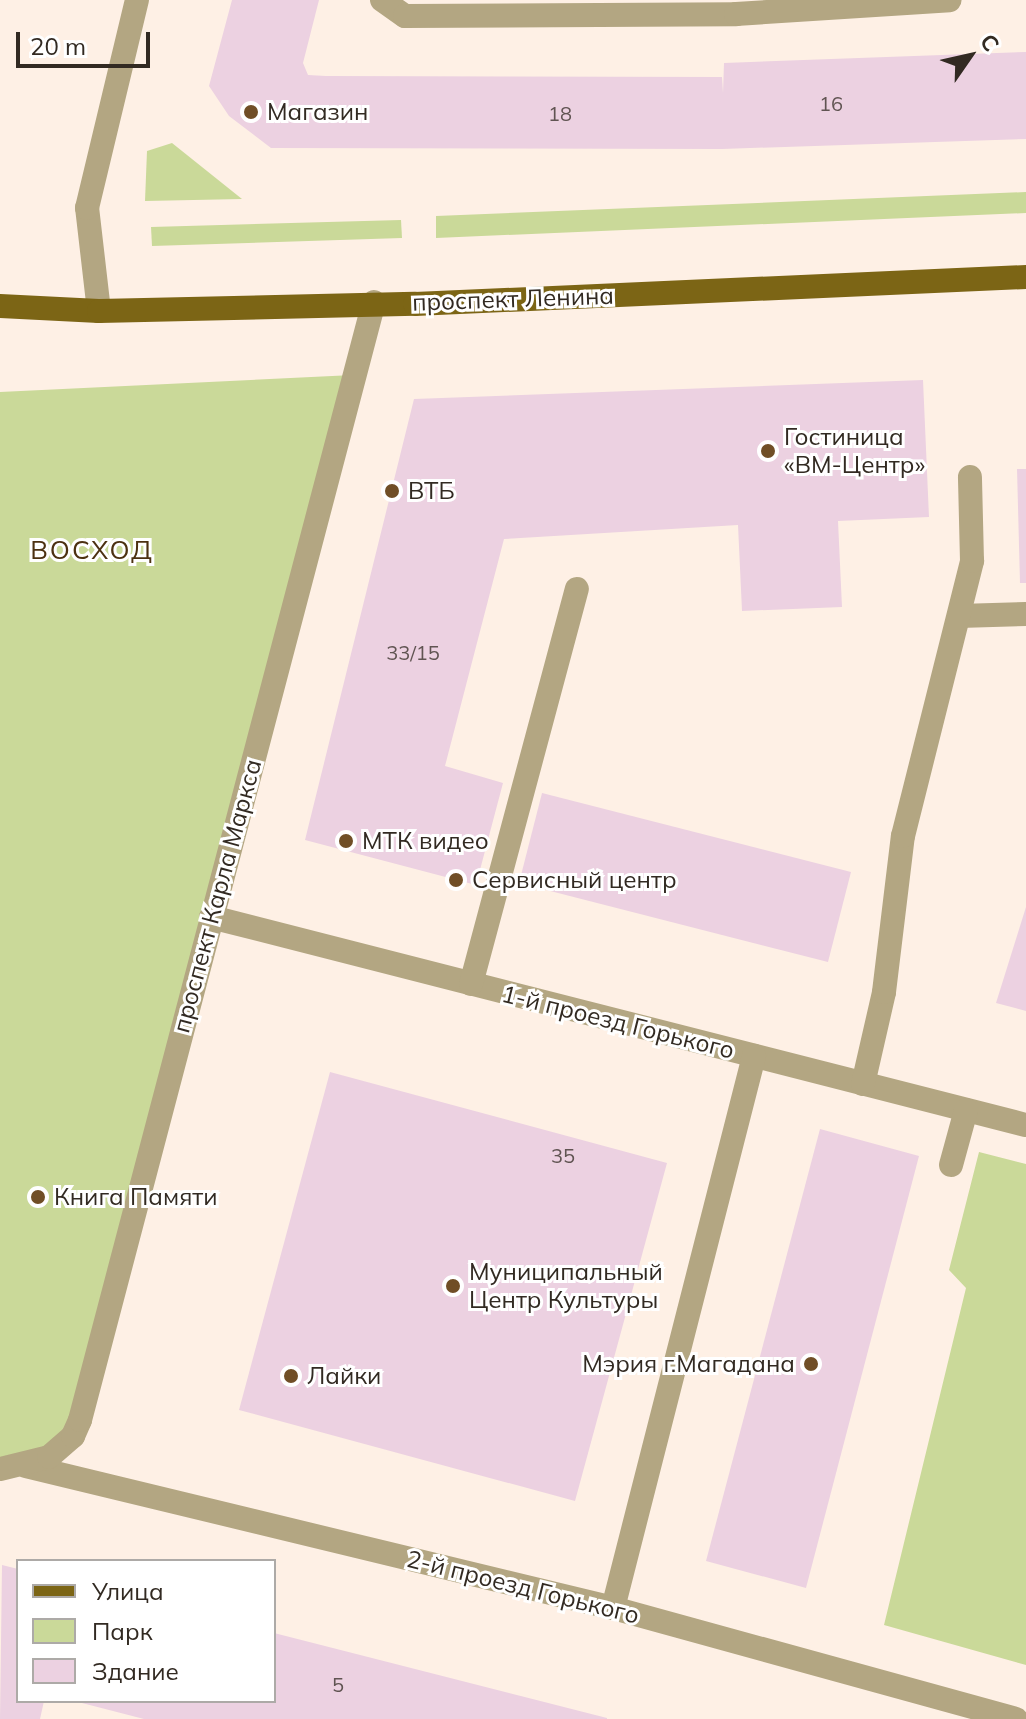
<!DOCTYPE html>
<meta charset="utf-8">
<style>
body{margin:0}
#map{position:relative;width:1026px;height:1719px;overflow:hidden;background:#fef0e5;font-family:Mulish,sans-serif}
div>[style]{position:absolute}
.green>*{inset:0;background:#cad999}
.building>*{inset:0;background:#ecd1e1}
.minor>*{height:24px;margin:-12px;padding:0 12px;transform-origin:12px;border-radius:12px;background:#b3a682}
.major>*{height:24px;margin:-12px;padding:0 12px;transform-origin:12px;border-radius:12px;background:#7c6515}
.dots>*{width:22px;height:22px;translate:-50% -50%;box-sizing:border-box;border:4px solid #fff;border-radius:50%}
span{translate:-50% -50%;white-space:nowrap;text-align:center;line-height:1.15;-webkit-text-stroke:6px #fff;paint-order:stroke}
.number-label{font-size:20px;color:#605452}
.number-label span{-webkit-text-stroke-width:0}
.poi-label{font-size:24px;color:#322a22}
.left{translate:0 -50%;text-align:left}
.right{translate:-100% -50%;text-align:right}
.street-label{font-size:24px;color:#322a22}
.neighbourhood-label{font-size:26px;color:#4c3111;letter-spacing:2px}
.legend{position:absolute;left:16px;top:1559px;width:260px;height:144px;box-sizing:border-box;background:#fff;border:2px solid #adaaa7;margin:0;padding:10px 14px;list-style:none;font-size:24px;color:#322a22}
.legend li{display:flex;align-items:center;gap:16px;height:40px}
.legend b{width:40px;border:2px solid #adaaa7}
.north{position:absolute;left:930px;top:16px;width:80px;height:80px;-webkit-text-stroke:6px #fff;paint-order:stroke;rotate:56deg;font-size:22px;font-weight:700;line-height:32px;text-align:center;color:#322a22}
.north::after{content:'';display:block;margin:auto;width:28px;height:36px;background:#322a22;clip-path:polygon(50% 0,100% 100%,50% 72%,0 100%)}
.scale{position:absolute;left:16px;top:32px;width:134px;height:36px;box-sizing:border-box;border:4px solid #322a22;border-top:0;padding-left:10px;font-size:24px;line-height:28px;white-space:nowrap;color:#322a22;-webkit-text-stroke:6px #fff;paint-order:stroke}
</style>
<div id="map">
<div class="green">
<i style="clip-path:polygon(172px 143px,242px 199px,145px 201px,147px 151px)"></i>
<i style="clip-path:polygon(1026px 192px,1026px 213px,436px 238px,436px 216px)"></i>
<i style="clip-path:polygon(401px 220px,402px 238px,152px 246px,151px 227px)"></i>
<i style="clip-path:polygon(353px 375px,64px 1446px,0 1460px,0 392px)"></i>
<i style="clip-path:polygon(979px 1152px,1026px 1164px,1026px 1665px,884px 1625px,966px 1288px,949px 1270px)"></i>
</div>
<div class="building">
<i style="clip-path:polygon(232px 0,319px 0,303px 63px,308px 75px,326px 76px,722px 77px,723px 93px,724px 63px,1026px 52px,1026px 139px,722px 149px,271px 148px,229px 116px,209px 86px)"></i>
<i style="clip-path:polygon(923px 380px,929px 517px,838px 521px,842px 607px,742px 611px,738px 525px,504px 539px,445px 766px,503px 783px,476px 885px,305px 840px,414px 399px)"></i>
<i style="clip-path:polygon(1017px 469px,1026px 469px,1026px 583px,1020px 583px)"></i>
<i style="clip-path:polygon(542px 793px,851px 872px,828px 962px,519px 883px)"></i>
<i style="clip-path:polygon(1026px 907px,1026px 1011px,996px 1003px)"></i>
<i style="clip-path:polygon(330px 1072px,667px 1163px,575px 1501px,239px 1410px)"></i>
<i style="clip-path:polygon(820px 1129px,919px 1156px,806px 1588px,706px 1561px)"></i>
<i style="clip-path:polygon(2px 1565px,18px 1569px,18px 1701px,44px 1701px,40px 1719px,0 1719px)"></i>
<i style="clip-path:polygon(274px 1633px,607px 1718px,607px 1719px,144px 1719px,78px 1702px,274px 1701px)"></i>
</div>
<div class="minor">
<i style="left:382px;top:0;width:28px;rotate:35deg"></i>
<i style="left:405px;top:16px;width:331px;rotate:-0.3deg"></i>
<i style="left:736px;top:14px;width:214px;rotate:-3.7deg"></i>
<i style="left:99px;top:311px;width:104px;rotate:-96.6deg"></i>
<i style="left:87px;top:208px;width:214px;rotate:-76.5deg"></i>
<i style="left:959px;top:616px;width:67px;rotate:-1.7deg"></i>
<i style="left:211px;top:917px;width:841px;rotate:14.32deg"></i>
<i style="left:471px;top:984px;width:409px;rotate:-75deg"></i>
<i style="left:863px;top:1084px;width:94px;rotate:-77.1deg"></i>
<i style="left:884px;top:992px;width:157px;rotate:-83.1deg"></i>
<i style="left:903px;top:836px;width:284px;rotate:-75.9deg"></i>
<i style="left:972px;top:561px;width:84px;rotate:-91.4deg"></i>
<i style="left:951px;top:1165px;width:57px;rotate:-74.7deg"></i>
<i style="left:26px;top:1466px;width:604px;rotate:13.6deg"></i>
<i style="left:613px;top:1608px;width:418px;rotate:15.4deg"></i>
<i style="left:0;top:1469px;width:50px;rotate:-13.8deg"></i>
<i style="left:49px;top:1457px;width:32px;rotate:-41deg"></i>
<i style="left:73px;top:1436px;width:17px;rotate:-66deg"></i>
<i style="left:80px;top:1420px;width:1156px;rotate:-75.27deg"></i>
<i style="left:613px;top:1608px;width:570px;rotate:-75.67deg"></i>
</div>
<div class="major">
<i style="left:0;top:306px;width:99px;rotate:2.9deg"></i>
<i style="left:99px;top:311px;width:316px;rotate:-1.3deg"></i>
<i style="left:415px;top:304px;width:612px;rotate:-2.53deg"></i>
</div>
<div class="dots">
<i style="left:251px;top:112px;background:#704e26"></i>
<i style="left:768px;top:451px;background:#704e26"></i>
<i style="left:392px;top:491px;background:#704e26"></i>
<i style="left:346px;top:841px;background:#704e26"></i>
<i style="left:456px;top:880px;background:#704e26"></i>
<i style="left:38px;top:1197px;background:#704e26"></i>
<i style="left:453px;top:1286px;background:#704e26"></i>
<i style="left:811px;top:1364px;background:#704e26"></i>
<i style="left:291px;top:1376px;background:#704e26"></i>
</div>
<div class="number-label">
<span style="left:831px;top:103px">16</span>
<span style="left:560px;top:113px">18</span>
<span style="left:413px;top:652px">33/15</span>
<span style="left:563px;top:1155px">35</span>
<span style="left:338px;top:1684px">5</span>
</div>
<div class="poi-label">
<span class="left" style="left:267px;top:112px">Магазин</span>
<span class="left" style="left:784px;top:451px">Гостиница<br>«ВМ-Центр»</span>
<span class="left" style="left:408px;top:491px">ВТБ</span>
<span class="left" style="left:362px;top:841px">МТК видео</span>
<span class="left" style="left:472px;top:880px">Сервисный центр</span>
<span class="left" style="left:54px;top:1197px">Книга Памяти</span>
<span class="left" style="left:469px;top:1286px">Муниципальный<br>Центр Культуры</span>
<span class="right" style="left:795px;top:1364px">Мэрия г.Магадана</span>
<span class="left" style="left:307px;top:1376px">Лайки</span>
</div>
<div class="street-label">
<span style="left:513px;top:299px;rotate:-2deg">проспект Ленина</span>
<span style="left:217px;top:896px;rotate:-75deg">проспект Карла Маркса</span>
<span style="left:618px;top:1022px;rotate:14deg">1-й проезд Горького</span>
<span style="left:523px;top:1587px;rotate:14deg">2-й проезд Горького</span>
</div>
<div class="neighbourhood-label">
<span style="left:92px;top:550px">ВОСХОД</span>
</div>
<ul class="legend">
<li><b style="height:10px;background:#7c6515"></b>Улица</li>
<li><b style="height:22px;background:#cad999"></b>Парк</li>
<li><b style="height:22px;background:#ecd1e1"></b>Здание</li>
</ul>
<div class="north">С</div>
<div class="scale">20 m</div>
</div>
